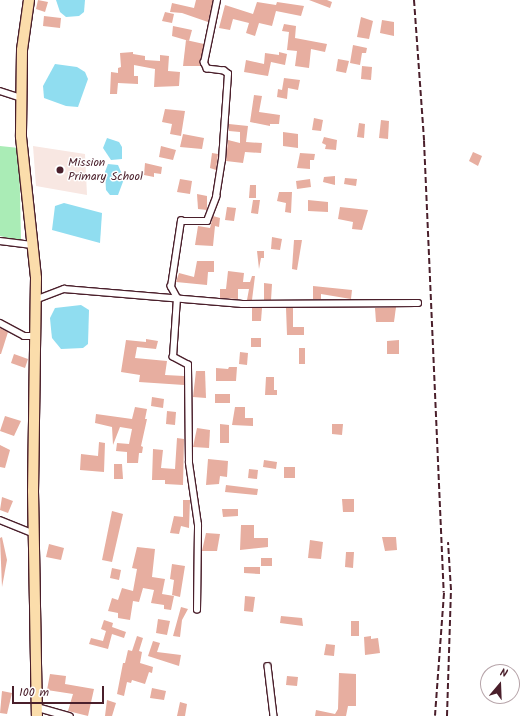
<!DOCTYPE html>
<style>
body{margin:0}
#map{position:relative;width:532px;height:716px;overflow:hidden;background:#fff;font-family:Kalam,sans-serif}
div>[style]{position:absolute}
.built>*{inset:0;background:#f8e7e2}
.green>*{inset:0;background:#aaecb6}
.water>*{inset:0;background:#90ddf0}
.building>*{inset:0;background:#e7aea0}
.roads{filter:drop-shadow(1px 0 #4a1f2b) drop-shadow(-1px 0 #4a1f2b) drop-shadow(0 1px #4a1f2b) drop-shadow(0 -1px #4a1f2b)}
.minor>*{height:5.5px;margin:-2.75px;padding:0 2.75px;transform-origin:2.75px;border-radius:2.75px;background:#fff}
.tertiary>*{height:7px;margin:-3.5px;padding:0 3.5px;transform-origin:3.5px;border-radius:3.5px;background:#fff}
.trunk>*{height:10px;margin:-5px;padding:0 5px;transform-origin:5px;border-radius:5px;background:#fbddab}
.rail>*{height:2px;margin-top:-1px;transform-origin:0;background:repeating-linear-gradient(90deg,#4a1f2b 0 6px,transparent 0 9px)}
.dots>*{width:11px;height:11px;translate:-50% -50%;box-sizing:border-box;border:2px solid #fff;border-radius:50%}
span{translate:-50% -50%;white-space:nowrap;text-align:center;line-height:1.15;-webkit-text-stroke:3px #fff;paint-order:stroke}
.poi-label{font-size:12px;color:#4a1f2b}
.left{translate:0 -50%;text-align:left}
.north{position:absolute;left:480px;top:664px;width:40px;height:40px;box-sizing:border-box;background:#fff;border:1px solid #b7a5aa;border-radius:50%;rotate:19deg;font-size:11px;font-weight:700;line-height:16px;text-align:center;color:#4a1f2b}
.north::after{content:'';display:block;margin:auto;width:14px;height:18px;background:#4a1f2b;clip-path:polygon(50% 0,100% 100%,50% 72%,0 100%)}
.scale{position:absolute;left:12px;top:686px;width:92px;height:18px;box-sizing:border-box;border:2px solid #4a1f2b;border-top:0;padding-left:5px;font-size:12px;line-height:14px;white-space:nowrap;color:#4a1f2b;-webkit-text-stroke:3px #fff;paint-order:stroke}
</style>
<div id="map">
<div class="built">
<i style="clip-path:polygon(33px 146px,85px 154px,87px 195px,36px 186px)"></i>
</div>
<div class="green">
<i style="clip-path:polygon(0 146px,19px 148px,21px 241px,0 236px)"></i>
</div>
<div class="water">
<i style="clip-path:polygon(56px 0,85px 0,84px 12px,79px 16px,66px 17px,60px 12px)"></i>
<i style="clip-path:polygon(55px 64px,77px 67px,85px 72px,88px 79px,78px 107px,66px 106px,44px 98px,43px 86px)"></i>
<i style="clip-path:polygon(107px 138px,119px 142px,122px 147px,122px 159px,111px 160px,103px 148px)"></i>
<i style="clip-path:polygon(108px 164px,118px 165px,124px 179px,118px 195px,110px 195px,106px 190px,105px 172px)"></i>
<i style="clip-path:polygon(64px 203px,102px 213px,100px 243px,52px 230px,55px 206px)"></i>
<i style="clip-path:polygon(81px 305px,89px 310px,88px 344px,83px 348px,61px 349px,52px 338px,51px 329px,50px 318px,55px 308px)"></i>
</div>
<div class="building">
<i style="clip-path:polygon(38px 0,48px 2px,45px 12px,36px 9px)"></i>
<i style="clip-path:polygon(196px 0,213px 0,208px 22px,182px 13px,170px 12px,172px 3px,194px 8px)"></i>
<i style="clip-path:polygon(309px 0,327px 0,332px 2px,330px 8px)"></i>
<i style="clip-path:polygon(257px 2px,276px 5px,277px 2px,304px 6px,301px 16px,276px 11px,272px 26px,259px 23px,255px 36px,246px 33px,249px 23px,233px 19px,230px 30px,219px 28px,225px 5px,253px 14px)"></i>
<i style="clip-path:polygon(165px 12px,174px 14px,172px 23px,162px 21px)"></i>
<i style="clip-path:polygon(44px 16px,61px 18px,60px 28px,43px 26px)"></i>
<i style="clip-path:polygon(361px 17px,373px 21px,369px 39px,357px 37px)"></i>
<i style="clip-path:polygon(382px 20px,394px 22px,394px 36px,380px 33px)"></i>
<i style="clip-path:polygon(284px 24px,296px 26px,295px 38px,327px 44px,325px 52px,311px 49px,309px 68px,295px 66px,297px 51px,287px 50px,289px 32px,282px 31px)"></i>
<i style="clip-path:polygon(173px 26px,192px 30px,189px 41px,172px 36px)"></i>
<i style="clip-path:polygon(186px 40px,204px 44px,201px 66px,183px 66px)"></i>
<i style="clip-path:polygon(353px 45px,367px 48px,366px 53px,362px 53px,360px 65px,350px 63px)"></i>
<i style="clip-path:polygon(133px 52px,133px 54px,145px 56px,145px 60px,160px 61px,160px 55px,169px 56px,168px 71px,180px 72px,179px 86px,154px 87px,155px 69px,134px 65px,134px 76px,138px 76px,138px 84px,118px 83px,117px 94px,110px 94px,111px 72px,118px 73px,118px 68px,121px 67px,120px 53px)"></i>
<i style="clip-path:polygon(279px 52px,287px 54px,285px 65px,271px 62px,268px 76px,244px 72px,246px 60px,264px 64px,265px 53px,279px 55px)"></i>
<i style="clip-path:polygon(338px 59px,349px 61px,346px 73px,336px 71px)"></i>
<i style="clip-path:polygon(362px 66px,372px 67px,371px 80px,361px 79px)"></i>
<i style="clip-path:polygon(284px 78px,300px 80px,298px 90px,288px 88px,287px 99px,277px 97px,278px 89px,282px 90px)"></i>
<i style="clip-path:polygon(254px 95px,262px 96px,259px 112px,280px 115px,279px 124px,270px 124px,270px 126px,250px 122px)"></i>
<i style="clip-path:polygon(165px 109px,185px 111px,181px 136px,170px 134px,172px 124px,162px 122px)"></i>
<i style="clip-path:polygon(314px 118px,323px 120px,321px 131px,312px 130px)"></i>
<i style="clip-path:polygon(381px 120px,389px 121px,388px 139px,379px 138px)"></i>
<i style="clip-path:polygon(359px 123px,365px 124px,364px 138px,357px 137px)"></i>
<i style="clip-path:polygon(229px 124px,248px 126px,246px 142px,262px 143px,261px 153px,245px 152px,243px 163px,226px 161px,228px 140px,240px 143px,240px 132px,229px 131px)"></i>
<i style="clip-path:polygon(283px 132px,298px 134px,298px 148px,283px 146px)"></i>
<i style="clip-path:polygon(183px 134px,204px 138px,202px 149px,180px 147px)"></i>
<i style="clip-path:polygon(324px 137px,337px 140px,336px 150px,325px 149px,326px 145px,322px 143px)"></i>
<i style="clip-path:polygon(161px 146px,176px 150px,173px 160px,159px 157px)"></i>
<i style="clip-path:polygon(473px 152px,482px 156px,478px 166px,469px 161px)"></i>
<i style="clip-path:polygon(212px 153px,218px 154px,216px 170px,210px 168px)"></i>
<i style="clip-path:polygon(300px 153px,315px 154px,314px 160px,310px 160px,310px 169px,297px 168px)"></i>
<i style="clip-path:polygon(145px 163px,162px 167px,161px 174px,154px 173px,154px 177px,144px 175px)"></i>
<i style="clip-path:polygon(335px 176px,335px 185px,323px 182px,324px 177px)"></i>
<i style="clip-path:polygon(345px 178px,357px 179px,356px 186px,344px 184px)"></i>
<i style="clip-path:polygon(180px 179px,192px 181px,190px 194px,177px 192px)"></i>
<i style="clip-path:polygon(310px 179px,311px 187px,297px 189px,296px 181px)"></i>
<i style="clip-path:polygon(250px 185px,256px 185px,256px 198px,249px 198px)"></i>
<i style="clip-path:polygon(279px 192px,292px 192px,291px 213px,285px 212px,286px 203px,277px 201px)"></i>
<i style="clip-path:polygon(197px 194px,207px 196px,207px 210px,198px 209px)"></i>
<i style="clip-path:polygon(253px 200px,260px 200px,258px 214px,251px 213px)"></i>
<i style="clip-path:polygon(308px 200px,328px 202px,328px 212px,308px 211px)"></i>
<i style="clip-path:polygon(227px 207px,236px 208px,234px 221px,225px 220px)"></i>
<i style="clip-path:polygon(340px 207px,368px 210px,362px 230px,352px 229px,353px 222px,338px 219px)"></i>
<i style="clip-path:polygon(213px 216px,220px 218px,219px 227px,215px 226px,213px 246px,195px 245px,198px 226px,210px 228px)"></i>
<i style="clip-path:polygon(272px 237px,282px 239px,280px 250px,271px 249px)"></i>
<i style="clip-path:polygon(294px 240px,302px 240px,297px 270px,292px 269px)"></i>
<i style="clip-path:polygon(257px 251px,264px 251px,264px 258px,261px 258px,259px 269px)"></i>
<i style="clip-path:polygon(197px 261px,214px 261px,214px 272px,208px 272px,207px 285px,176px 282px,179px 273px,194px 277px)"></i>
<i style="clip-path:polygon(228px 271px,244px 273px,243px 282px,250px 282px,252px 276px,255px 276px,252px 300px,247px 300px,249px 289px,238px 289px,238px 299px,220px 298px,220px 289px,226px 289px)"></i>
<i style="clip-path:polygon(264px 283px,272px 284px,271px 300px,264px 300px)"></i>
<i style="clip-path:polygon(313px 286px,352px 290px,351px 299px,321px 294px,321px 299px,313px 299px)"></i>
<i style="clip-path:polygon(396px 307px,394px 322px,376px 322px,375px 308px)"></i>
<i style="clip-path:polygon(252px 308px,262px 308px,261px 321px,252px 321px)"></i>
<i style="clip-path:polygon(286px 308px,293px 308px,293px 327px,304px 327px,304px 335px,287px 335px)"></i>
<i style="clip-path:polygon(0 328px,8px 332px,1px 354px,0 354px)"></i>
<i style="clip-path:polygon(251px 338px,261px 338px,261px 347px,251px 347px)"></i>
<i style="clip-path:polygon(146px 339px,158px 341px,156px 349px,137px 347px,135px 358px,167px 361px,165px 375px,184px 376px,184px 385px,139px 382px,140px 375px,121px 372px,126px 340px,146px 342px)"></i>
<i style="clip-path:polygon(399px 340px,399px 354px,387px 354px,387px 341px)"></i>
<i style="clip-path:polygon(299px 348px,305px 348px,305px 364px,299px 364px)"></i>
<i style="clip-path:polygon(240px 352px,248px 353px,247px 365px,239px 364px)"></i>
<i style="clip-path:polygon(14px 354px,28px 359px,25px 368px,11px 363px)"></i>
<i style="clip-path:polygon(229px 367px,237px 367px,236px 381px,216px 381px,216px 368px,228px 369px)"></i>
<i style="clip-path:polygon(196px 371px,205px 371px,206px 398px,193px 397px)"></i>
<i style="clip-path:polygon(266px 377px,274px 377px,274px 390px,277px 390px,277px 395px,265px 395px)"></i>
<i style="clip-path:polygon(215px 394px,230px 394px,230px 403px,215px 403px)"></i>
<i style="clip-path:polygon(152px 397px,164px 399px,163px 408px,151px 406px)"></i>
<i style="clip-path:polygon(135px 407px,147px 409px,145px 419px,147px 419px,141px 446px,143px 447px,142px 453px,139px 453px,138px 463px,127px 463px,127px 452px,116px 451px,117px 443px,129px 444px,132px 429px,120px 427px,113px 445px,112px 427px,95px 423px,96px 414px,132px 419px)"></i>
<i style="clip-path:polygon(235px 407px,245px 407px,245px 418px,253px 418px,253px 426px,232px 425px)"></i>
<i style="clip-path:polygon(167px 411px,176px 412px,175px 425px,166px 424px)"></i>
<i style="clip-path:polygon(5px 416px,21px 421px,14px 436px,0 431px)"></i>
<i style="clip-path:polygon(220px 424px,229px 425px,229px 443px,220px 443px)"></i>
<i style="clip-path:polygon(332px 424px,343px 424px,342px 435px,332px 434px)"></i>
<i style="clip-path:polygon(197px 428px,210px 430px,209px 448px,193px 447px)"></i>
<i style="clip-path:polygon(177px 438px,184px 439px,183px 485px,165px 484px,165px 480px,152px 480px,153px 449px,163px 450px,161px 468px,175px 469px)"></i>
<i style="clip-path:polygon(99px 442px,105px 443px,104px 472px,80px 470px,81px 454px,98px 456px)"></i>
<i style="clip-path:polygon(0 445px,10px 450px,5px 468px,0 467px)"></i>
<i style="clip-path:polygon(208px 459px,228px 461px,227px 477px,220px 476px,219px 484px,206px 485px)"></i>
<i style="clip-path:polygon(264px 460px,277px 462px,276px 469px,263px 467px)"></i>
<i style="clip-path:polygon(114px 464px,122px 464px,123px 479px,114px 479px)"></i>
<i style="clip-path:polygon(284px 467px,295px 467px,295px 478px,284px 478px)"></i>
<i style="clip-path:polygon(249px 469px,258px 470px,257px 479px,248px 478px)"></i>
<i style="clip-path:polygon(226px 485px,258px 489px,257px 495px,225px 492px)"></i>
<i style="clip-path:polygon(2px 497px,13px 501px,8px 513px,0 510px)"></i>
<i style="clip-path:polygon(342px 499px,354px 499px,354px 512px,343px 512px)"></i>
<i style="clip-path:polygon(183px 500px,190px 500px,189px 528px,181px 526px,179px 534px,170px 533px,174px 516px,183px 517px)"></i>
<i style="clip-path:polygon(222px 509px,238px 509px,238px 516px,223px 517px)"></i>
<i style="clip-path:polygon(112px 511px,123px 514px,112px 562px,102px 560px)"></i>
<i style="clip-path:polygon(241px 525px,254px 525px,254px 538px,268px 538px,268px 547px,240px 550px)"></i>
<i style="clip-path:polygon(206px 533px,220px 534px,217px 551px,202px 551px)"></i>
<i style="clip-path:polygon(2px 537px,7px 560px,2px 587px,0 538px)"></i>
<i style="clip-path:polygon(382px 537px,396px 537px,397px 550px,385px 551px)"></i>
<i style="clip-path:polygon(310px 540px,323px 542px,321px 559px,308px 558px)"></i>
<i style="clip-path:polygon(49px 544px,64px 548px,61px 560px,46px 557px)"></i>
<i style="clip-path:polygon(137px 547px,155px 549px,152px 577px,165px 579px,162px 594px,174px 596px,171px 610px,164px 609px,164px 605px,151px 603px,154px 590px,143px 588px,139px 602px,133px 601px,130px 620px,118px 618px,118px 613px,108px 611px,112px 598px,118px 600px,122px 588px,133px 591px,137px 569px,132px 568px)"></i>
<i style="clip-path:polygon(346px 552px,354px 552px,353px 568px,345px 567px)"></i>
<i style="clip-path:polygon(261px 558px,272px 558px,272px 566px,261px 566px)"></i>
<i style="clip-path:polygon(172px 564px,185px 566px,180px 597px,172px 595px,174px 580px,170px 579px)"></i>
<i style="clip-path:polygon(244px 567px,260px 567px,260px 574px,244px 573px)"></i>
<i style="clip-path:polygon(112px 568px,121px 570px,119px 580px,110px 578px)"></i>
<i style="clip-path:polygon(245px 596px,255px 597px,253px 612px,244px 611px)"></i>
<i style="clip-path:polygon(181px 607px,188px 609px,182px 620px,180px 637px,173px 636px)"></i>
<i style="clip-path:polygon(281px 616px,302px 618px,303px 626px,280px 623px)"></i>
<i style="clip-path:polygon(158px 619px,170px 621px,167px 635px,156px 633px)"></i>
<i style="clip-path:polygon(104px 620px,113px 623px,112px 627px,126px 632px,124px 638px,112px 634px,108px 649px,89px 644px,91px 638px,103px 641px,106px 631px,101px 629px)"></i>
<i style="clip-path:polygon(351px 621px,359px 621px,359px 636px,351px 636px)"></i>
<i style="clip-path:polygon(137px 636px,143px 638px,139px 651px,142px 652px,140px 663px,153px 667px,152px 673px,149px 672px,145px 684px,132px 680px,131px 683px,127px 682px,124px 696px,117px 694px,123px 663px,125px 663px,128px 650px,132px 651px)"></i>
<i style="clip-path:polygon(371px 636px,371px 639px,378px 638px,380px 653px,365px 655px,364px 637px)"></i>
<i style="clip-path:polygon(153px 641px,160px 643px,157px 652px,181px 655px,179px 666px,148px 656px)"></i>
<i style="clip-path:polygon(326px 644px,335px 645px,334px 656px,324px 655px)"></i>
<i style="clip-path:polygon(339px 673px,356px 674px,356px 706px,348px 706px,346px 716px,315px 716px,316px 710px,335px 714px,338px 709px)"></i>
<i style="clip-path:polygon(50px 674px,66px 676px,65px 684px,94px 689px,88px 716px,68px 711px,73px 694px,47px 690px)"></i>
<i style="clip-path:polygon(287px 676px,298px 677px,297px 686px,286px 685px)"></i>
<i style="clip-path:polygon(152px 688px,166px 691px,164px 700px,150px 698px)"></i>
<i style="clip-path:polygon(2px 691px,12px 693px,7px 714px,0 713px)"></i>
<i style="clip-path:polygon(107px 700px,116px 703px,112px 716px,105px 716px)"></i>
<i style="clip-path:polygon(180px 702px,187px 704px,185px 716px,177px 716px)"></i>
</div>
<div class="roads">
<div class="minor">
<i style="left:0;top:91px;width:23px;rotate:18deg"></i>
<i style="left:0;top:241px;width:32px;rotate:7deg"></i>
<i style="left:35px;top:300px;width:31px;rotate:-21deg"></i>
<i style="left:64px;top:289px;width:179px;rotate:4.8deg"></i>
<i style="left:242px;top:304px;width:176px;rotate:-0.3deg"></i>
<i style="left:0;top:323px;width:27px;rotate:28deg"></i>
<i style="left:24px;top:336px;width:11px"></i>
<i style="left:0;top:520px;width:35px;rotate:22deg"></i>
<i style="left:197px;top:610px;width:85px;rotate:-89.3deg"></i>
<i style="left:198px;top:525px;width:63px;rotate:-98.3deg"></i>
<i style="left:189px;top:463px;width:98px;rotate:-90.6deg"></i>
<i style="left:188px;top:365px;width:17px;rotate:-152deg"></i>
<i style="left:173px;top:357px;width:59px;rotate:-86.1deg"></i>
<i style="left:177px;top:298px;width:13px;rotate:-119deg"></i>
<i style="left:171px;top:287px;width:67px;rotate:-81.4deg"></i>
<i style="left:181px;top:221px;width:26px"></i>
<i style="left:207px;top:221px;width:26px;rotate:-69deg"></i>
<i style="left:216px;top:197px;width:37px;rotate:-81deg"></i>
<i style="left:222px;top:160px;width:86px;rotate:-86deg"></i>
<i style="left:228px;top:74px;width:5px;rotate:-143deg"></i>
<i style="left:224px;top:71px;width:17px;rotate:-173deg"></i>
<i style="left:207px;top:69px;width:7px;rotate:-117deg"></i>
<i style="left:204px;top:63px;width:64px;rotate:-78.3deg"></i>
<i style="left:268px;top:666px;width:50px;rotate:83.2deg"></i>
</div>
<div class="tertiary">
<i style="left:37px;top:707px;width:33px;rotate:16deg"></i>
</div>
<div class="trunk">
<i style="left:29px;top:0;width:50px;rotate:98deg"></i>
<i style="left:22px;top:50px;width:87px;rotate:90.7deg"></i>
<i style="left:21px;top:137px;width:142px;rotate:83.9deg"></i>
<i style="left:36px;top:278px;width:213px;rotate:90.8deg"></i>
<i style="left:33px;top:491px;width:225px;rotate:89deg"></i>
</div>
</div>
<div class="rail">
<i style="left:414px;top:0;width:141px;rotate:85.9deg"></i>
<i style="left:424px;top:141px;width:452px;rotate:87.5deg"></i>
<i style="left:444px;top:593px;width:123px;rotate:94.2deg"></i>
<i style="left:447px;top:716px;width:126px;rotate:-88.2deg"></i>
<i style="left:451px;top:590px;width:48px;rotate:-93.6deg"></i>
</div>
<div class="dots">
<i style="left:60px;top:170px;background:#4a1f2b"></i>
</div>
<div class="poi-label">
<span class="left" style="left:68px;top:170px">Mission<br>Primary School</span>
</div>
<div class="north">N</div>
<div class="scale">100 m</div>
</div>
